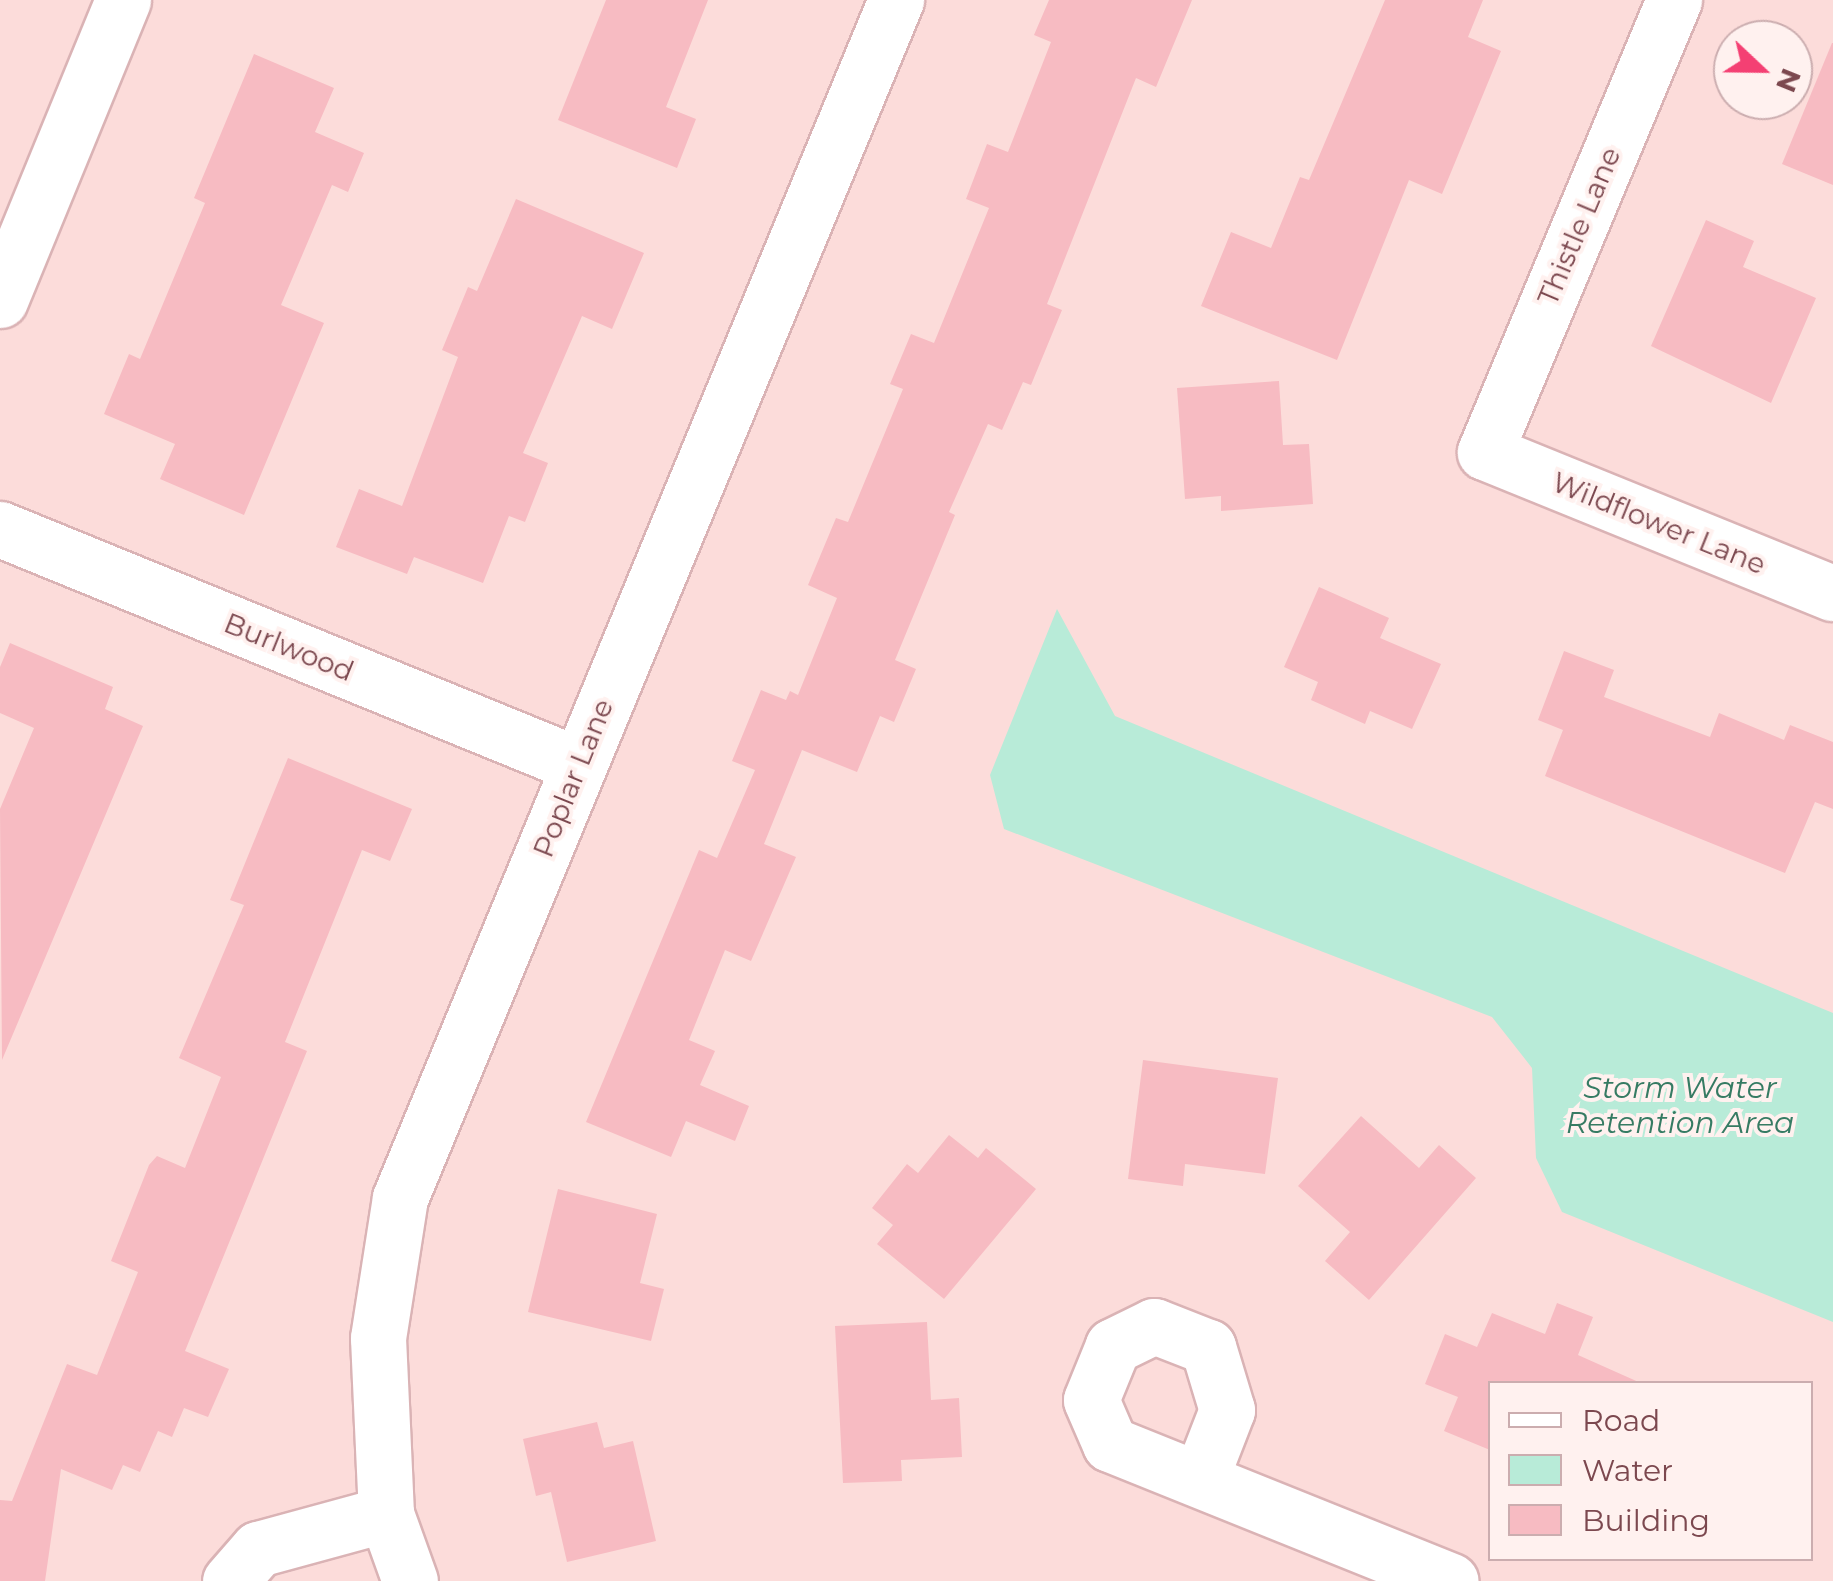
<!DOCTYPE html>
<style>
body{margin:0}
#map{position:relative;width:1833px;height:1581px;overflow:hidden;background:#fee9e7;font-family:Montserrat,sans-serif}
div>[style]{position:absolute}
.residential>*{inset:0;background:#fcdcda}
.water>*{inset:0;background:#b8ebd8}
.building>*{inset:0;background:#f7bbc2}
.roads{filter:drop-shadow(2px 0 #dab3b5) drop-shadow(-2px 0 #dab3b5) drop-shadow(0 2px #dab3b5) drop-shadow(0 -2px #dab3b5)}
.minor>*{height:55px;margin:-27.5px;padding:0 27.5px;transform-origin:27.5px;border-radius:27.5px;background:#fff}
span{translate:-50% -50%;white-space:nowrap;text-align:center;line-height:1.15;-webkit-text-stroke:8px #fff1ef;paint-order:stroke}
.street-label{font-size:28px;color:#7c484f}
.water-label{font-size:30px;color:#367b63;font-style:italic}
.legend{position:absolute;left:1488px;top:1381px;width:325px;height:180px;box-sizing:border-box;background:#fff1ef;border:2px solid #cbadaf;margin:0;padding:12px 18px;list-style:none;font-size:30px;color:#7c484f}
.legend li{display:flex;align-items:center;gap:20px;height:50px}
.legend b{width:50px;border:2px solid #cbadaf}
.north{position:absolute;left:1713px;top:20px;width:100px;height:100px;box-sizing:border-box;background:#fff1ef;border:2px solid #cbadaf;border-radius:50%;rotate:112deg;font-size:28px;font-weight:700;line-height:40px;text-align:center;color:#7c484f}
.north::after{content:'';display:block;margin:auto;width:35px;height:45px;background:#f44073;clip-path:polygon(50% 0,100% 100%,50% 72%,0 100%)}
</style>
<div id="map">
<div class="residential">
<i style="clip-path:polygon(evenodd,0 0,1833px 0,1833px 1581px,0 1581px,0 0,1733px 40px,1793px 40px,1793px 100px,1733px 100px,1733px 40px,0 0,1490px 1384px,1810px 1384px,1810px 1558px,1490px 1558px,1490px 1384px)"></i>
</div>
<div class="water">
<i style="clip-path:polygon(1057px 609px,1115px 716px,1833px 1013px,1833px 1322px,1562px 1212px,1536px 1158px,1532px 1068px,1492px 1017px,1004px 829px,990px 775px)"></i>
</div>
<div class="building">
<i style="clip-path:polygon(606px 0,708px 0,666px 107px,696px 119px,677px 168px,558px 120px)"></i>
<i style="clip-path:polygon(1049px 0,1192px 0,1156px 87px,1136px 78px,1047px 304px,1062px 310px,1031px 385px,1023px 382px,1002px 430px,988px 424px,949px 512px,955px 515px,895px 660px,916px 669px,894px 722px,880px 716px,857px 772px,802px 750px,764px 844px,796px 857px,751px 961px,725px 950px,689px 1040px,715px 1051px,700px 1085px,749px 1106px,735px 1141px,686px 1121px,671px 1157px,586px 1122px,699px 850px,717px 858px,755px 770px,732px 761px,761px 690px,786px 700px,790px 691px,798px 695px,837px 598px,808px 585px,836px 518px,848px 522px,903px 389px,890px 384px,911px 334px,934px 343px,989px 208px,966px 199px,987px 144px,1008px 152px,1051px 42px,1034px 35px)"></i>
<i style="clip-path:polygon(1385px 0,1483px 0,1468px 37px,1501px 51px,1442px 194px,1409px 180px,1337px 360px,1201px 306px,1231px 232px,1271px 248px,1300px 177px,1309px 180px)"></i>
<i style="clip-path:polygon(1832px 43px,1833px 43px,1833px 185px,1782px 164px)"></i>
<i style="clip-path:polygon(254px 54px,334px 88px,315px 132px,364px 153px,348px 192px,332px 185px,281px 305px,324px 323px,244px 515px,160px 479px,175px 444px,104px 414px,129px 354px,140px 359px,205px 203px,194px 198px)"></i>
<i style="clip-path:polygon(516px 199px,644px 253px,612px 329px,582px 316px,523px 453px,548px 463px,525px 522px,509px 516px,483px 583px,414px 557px,407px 574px,336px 547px,359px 489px,402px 506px,458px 357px,442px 350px,468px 287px,477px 291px)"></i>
<i style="clip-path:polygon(1706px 220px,1754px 241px,1743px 267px,1816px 298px,1771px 403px,1651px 346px)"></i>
<i style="clip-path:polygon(1279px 381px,1283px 445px,1309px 444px,1313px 504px,1221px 511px,1221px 496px,1185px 499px,1177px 388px)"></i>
<i style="clip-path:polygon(1319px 587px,1389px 618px,1380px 638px,1441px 664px,1412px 729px,1370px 711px,1365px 724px,1311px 700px,1318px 682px,1284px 667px)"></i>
<i style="clip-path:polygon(10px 643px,113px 687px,105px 709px,143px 726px,2px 1060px,0 809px,34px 728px,0 713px,0 667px)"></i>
<i style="clip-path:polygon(1564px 651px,1614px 670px,1604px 697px,1710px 737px,1719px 713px,1784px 740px,1790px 725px,1833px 742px,1833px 809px,1815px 802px,1785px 873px,1545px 776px,1563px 730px,1538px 720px)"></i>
<i style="clip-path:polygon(288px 758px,412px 809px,390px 861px,362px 850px,285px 1042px,307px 1051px,185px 1351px,229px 1369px,208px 1417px,184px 1408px,172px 1437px,158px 1431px,140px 1472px,123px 1465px,112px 1490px,61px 1469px,45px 1581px,0 1581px,0 1500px,12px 1501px,67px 1364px,97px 1375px,138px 1272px,111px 1261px,149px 1165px,157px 1156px,185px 1168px,221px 1077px,179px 1058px,244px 905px,230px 900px)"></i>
<i style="clip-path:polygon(1143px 1060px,1278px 1078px,1265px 1174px,1185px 1164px,1183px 1186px,1128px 1179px)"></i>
<i style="clip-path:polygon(1361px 1116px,1419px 1168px,1439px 1145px,1476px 1178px,1369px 1300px,1325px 1261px,1350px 1232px,1298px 1186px)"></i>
<i style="clip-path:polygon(949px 1135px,978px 1158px,986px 1148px,1036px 1189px,944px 1299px,877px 1244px,893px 1225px,872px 1208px,907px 1164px,918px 1173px)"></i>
<i style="clip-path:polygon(558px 1189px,657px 1214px,640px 1283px,664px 1289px,651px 1341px,528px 1312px)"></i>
<i style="clip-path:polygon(1557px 1303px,1593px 1317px,1578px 1355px,1643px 1384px,1490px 1384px,1490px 1450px,1444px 1431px,1458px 1397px,1425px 1384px,1445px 1334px,1477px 1347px,1492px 1313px,1545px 1334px)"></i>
<i style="clip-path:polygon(927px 1322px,931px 1400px,959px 1398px,962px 1457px,901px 1460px,902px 1481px,843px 1483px,835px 1326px)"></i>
<i style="clip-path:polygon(597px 1422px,604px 1448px,633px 1441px,656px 1541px,567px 1562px,551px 1492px,536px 1496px,523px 1439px)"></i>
</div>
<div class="roads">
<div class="minor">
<i style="left:1674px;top:0;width:490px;rotate:112.7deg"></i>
<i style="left:1485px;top:452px;width:375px;rotate:22.1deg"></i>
<i style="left:0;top:300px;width:324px;rotate:-67.7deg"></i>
<i style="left:0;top:529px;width:625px;rotate:22.18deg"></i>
<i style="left:1201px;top:1477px;width:72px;rotate:-68.8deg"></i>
<i style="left:1227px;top:1410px;width:66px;rotate:-106.8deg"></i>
<i style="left:1208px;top:1347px;width:58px;rotate:-158.7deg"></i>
<i style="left:1154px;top:1326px;width:46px;rotate:154deg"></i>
<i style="left:1113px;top:1346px;width:58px;rotate:112.2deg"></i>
<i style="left:1091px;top:1400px;width:48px;rotate:66.6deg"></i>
<i style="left:1110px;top:1444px;width:367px;rotate:21.9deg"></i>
<i style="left:230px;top:1581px;width:43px;rotate:-48.8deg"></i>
<i style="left:258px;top:1549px;width:133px;rotate:-15.3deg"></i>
<i style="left:410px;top:1581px;width:71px;rotate:-109.7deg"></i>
<i style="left:386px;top:1514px;width:176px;rotate:-92.6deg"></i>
<i style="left:378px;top:1338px;width:142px;rotate:-81.1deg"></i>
<i style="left:400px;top:1198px;width:1297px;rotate:-67.51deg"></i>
</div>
</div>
<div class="street-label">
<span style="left:1579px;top:226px;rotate:-67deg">Thistle Lane</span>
<span style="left:1659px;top:523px;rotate:22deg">Wildflower Lane</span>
<span style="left:289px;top:647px;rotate:22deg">Burlwood</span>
<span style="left:573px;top:778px;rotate:-68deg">Poplar Lane</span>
</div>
<div class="water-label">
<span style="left:1680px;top:1105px">Storm Water<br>Retention Area</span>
</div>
<ul class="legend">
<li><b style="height:12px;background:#fff"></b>Road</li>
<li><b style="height:28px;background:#b8ebd8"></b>Water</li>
<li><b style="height:28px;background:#f7bbc2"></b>Building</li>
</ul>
<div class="north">N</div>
</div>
